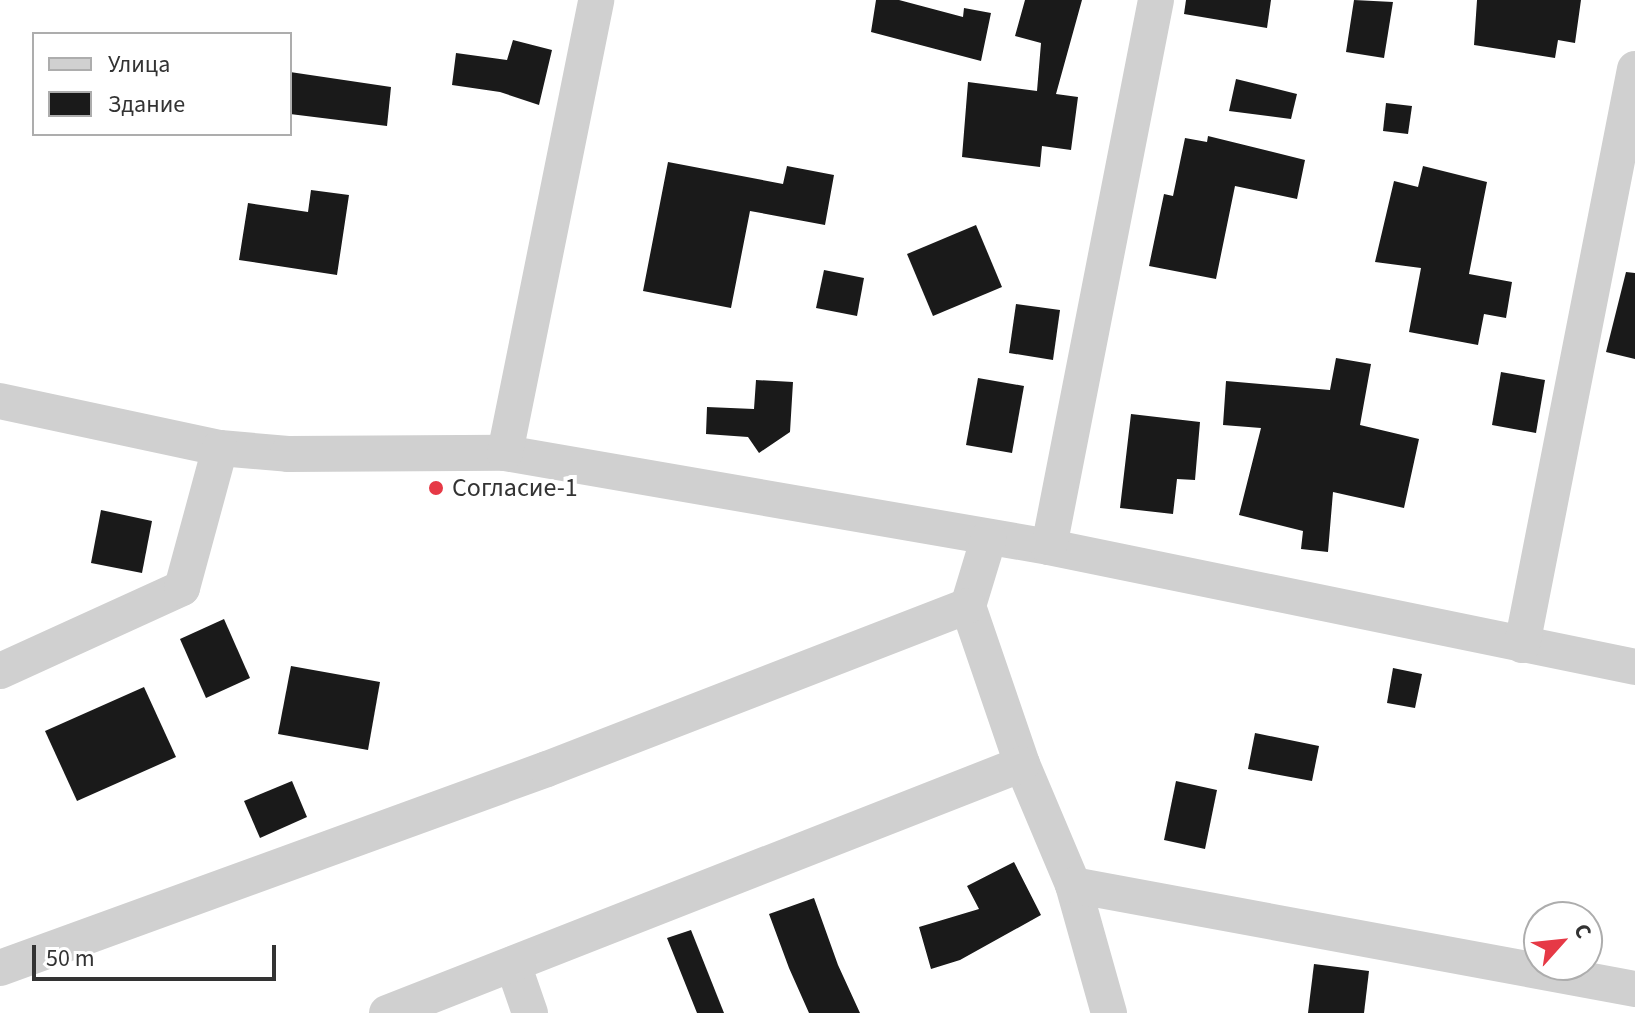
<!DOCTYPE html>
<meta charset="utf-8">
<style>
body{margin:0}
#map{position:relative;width:1635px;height:1013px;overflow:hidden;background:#fff;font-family:"Source Sans 3",sans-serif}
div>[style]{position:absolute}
.building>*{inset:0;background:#1a1a1a}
.minor>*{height:36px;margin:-18px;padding:0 18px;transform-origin:18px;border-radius:18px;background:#d0d0d0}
.dots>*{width:22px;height:22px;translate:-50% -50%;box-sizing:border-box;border:4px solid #fff;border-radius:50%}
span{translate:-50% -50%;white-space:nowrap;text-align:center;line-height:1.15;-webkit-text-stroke:8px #fff;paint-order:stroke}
.poi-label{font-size:26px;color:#333}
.left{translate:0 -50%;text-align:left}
.legend{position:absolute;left:32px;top:32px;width:260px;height:104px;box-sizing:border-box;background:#fff;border:2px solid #adadad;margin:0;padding:10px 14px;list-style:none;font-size:24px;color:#333}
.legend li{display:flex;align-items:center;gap:16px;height:40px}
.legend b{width:40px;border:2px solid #adadad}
.north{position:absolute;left:1523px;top:901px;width:80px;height:80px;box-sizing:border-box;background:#fff;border:2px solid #adadad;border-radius:50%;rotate:63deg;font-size:22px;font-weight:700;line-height:32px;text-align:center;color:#333}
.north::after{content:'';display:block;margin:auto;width:28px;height:36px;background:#e63946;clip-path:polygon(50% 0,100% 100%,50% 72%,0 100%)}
.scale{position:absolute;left:32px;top:945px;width:244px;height:36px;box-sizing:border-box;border:4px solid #333;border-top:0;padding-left:10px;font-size:24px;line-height:28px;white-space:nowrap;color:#333;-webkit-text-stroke:6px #fff;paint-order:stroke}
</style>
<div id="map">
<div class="building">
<i style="clip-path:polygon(876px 0,899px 0,963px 17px,964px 8px,991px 13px,981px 61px,871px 32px)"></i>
<i style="clip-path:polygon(1025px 0,1082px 0,1056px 94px,1078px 97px,1071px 150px,1042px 146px,1040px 167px,962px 157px,968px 82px,1037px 91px,1041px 43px,1015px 36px)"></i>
<i style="clip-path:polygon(1186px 0,1271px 0,1267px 28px,1184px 14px)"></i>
<i style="clip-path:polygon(1354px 0,1393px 2px,1384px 58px,1346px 52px)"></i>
<i style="clip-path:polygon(1477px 0,1581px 0,1575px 43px,1558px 40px,1555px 58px,1474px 45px)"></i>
<i style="clip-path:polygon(513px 40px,552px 50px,539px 105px,500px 92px,452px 85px,456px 53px,507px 60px)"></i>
<i style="clip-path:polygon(290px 72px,391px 87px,387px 126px,290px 114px)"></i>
<i style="clip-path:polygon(1236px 79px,1297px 94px,1291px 119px,1229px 111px)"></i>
<i style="clip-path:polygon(1386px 103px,1412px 106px,1408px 134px,1383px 131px)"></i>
<i style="clip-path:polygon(1208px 136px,1305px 160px,1297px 199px,1235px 186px,1216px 279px,1149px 266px,1164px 194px,1173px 196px,1185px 138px,1207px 142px)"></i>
<i style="clip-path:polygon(668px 162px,783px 184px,787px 166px,834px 175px,825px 225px,750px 211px,731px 308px,643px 291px)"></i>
<i style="clip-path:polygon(1423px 166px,1487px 182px,1469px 274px,1512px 282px,1506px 318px,1484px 314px,1478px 345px,1409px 332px,1421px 268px,1375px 262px,1394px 181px,1418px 187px)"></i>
<i style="clip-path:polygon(311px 190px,349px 195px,337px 275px,239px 260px,248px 203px,308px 212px)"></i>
<i style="clip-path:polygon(976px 225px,1002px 287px,933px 316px,907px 254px)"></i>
<i style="clip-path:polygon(824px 270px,864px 278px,857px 316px,816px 308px)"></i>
<i style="clip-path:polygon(1626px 272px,1635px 273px,1635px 359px,1606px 352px)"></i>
<i style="clip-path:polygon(1016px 304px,1060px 310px,1053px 360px,1009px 353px)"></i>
<i style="clip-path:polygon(1336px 358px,1371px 364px,1360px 425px,1419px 439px,1404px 508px,1333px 492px,1328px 552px,1301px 549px,1303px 531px,1239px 515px,1261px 428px,1223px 425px,1226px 381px,1330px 390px)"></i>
<i style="clip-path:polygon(1501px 372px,1545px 380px,1536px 433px,1492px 425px)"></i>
<i style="clip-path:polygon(978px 378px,1024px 386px,1012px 453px,966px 445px)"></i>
<i style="clip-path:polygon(756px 380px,793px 382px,790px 432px,759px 453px,748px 437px,706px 434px,707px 407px,754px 409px)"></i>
<i style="clip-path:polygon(1131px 414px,1200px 422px,1195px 480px,1177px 479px,1173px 514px,1120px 508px)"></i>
<i style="clip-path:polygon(101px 510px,152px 521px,142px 573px,91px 563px)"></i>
<i style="clip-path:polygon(224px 619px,250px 678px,206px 698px,180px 639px)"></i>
<i style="clip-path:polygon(291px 666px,380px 682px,368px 750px,278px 734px)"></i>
<i style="clip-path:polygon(1393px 668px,1422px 674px,1415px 708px,1387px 703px)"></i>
<i style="clip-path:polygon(144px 687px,176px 757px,77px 801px,45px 731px)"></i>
<i style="clip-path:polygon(1255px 733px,1319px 746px,1312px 781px,1248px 769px)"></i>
<i style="clip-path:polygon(292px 781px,307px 817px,260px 838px,244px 801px)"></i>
<i style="clip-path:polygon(1176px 781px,1217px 790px,1205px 849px,1164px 840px)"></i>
<i style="clip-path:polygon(1014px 862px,1041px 915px,960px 960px,931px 969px,919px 927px,979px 909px,967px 886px)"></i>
<i style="clip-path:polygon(814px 898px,838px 965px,860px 1013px,809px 1013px,789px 968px,769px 914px)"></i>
<i style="clip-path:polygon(691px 930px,724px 1013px,697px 1013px,667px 938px)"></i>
<i style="clip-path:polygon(1314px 964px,1369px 971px,1364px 1013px,1308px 1013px)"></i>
</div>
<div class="minor">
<i style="left:0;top:401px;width:225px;rotate:12.1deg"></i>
<i style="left:220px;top:448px;width:68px;rotate:5deg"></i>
<i style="left:288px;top:454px;width:217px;rotate:-0.3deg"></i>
<i style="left:505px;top:453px;width:552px;rotate:9.8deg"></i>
<i style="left:1049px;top:547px;width:598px;rotate:11.57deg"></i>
<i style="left:505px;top:453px;width:462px;rotate:-78.6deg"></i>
<i style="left:989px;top:537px;width:72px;rotate:106.9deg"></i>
<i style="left:968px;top:606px;width:167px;rotate:71.1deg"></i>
<i style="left:1022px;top:764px;width:131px;rotate:67.1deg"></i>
<i style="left:1073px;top:885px;width:133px;rotate:74.3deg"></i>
<i style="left:1049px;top:547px;width:557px;rotate:-78.93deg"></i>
<i style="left:1522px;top:645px;width:587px;rotate:-78.9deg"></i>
<i style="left:0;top:671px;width:200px;rotate:-24.5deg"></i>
<i style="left:182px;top:588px;width:145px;rotate:-74.8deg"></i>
<i style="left:1073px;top:885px;width:572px;rotate:10.48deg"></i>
<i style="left:513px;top:964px;width:52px;rotate:70.9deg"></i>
<i style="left:0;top:968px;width:582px;rotate:-19.99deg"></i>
<i style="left:547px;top:769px;width:451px;rotate:-21.2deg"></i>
<i style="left:387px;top:1013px;width:682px;rotate:-21.41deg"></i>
</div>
<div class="dots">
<i style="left:436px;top:488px;background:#e63946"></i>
</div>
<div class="poi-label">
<span class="left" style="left:452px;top:488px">Согласие-1</span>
</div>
<ul class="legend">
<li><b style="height:10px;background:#d0d0d0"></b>Улица</li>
<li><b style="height:22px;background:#1a1a1a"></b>Здание</li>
</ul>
<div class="north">С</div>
<div class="scale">50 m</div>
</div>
